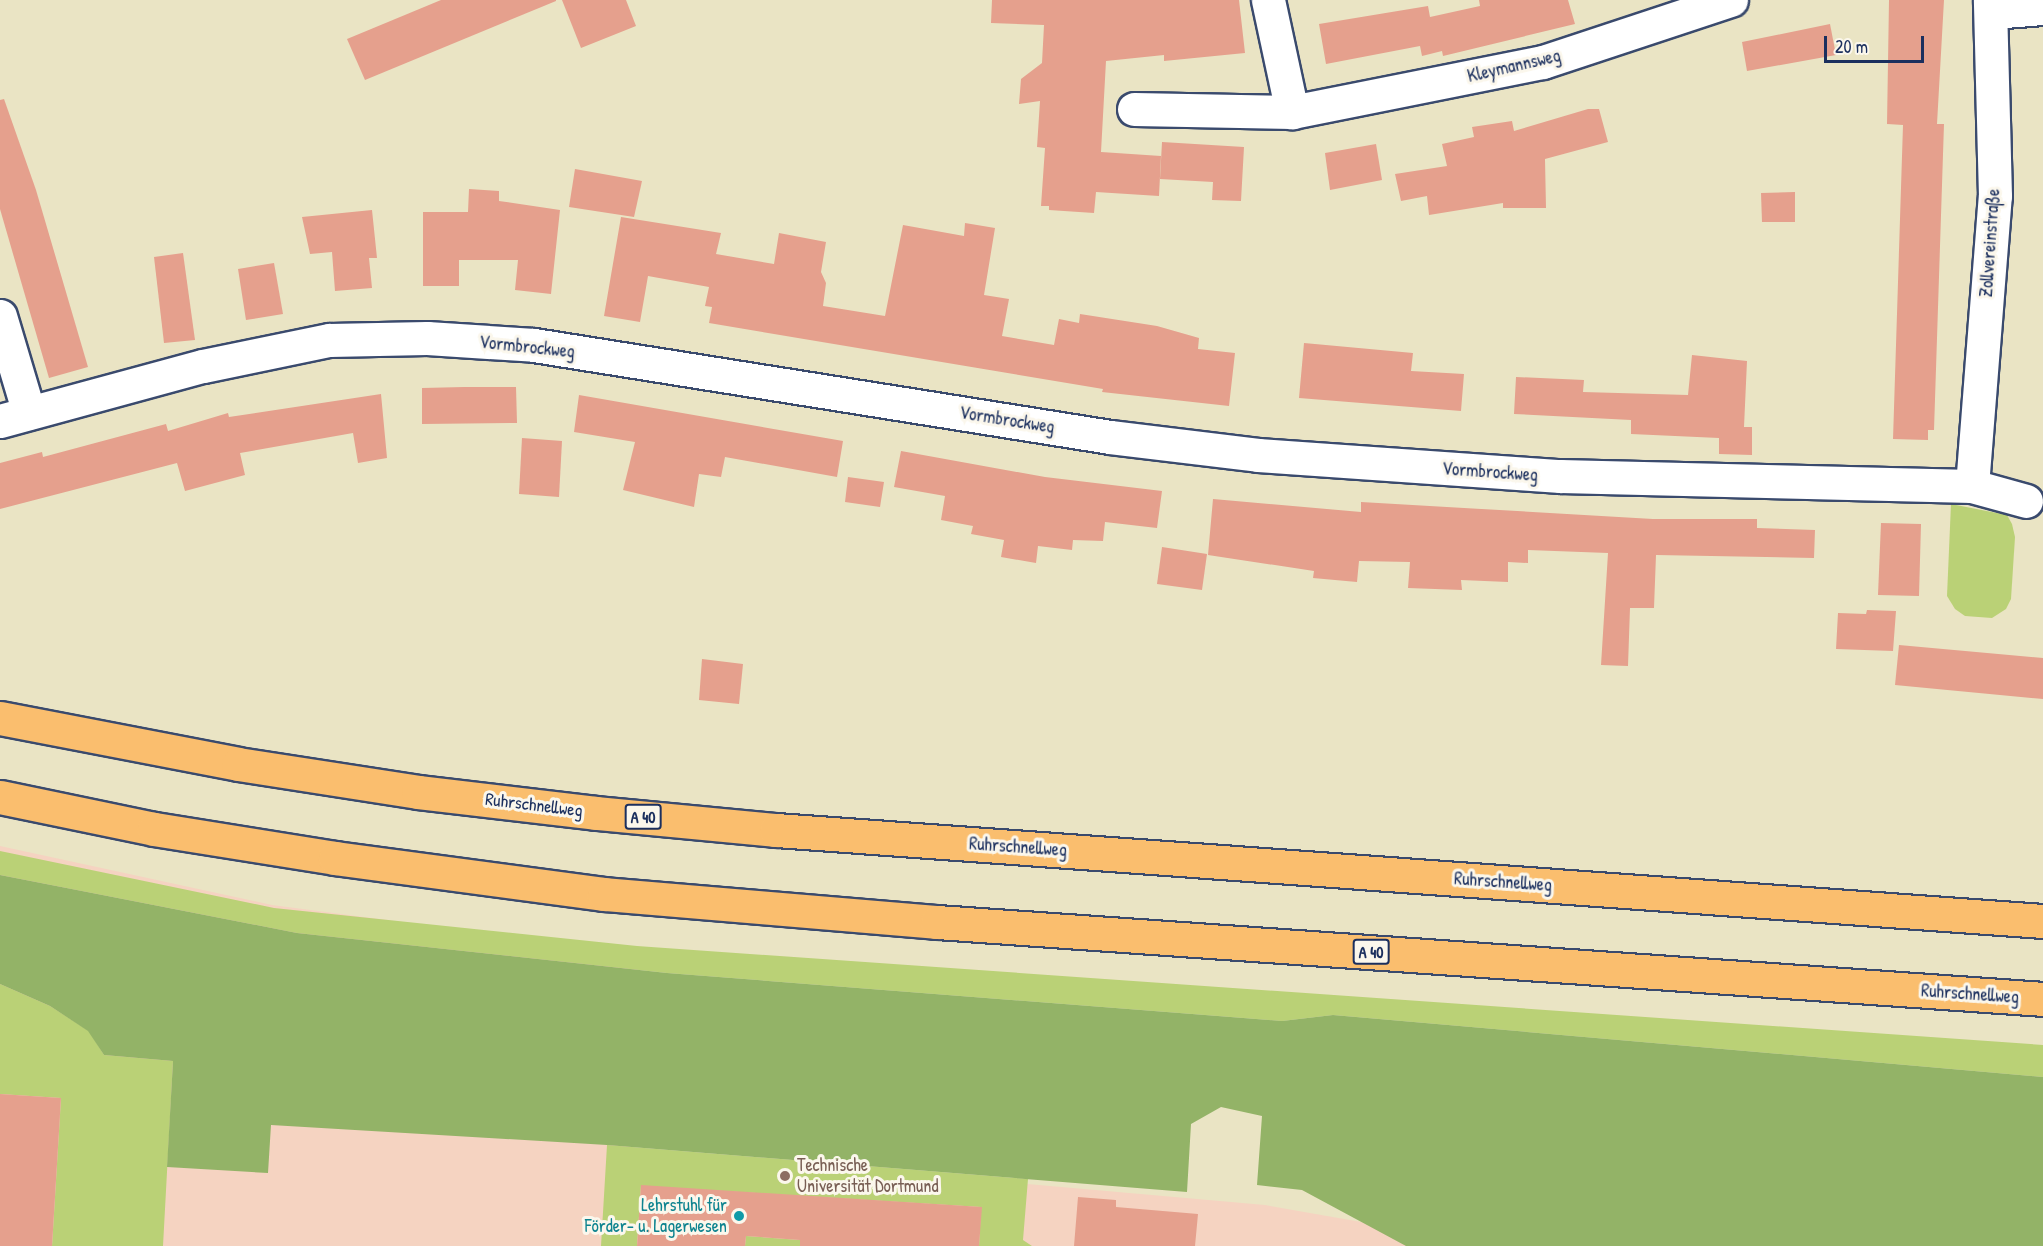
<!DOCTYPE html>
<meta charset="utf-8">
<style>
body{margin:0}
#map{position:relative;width:2043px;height:1246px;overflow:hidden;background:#eae4c4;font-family:"Patrick Hand",sans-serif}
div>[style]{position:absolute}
.built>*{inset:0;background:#f5d3c1}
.green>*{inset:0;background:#bad176}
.forest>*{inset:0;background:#93b367}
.building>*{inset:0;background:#e5a08d}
.roads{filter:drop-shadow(2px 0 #3a4a6d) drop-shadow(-2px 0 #3a4a6d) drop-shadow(0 2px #3a4a6d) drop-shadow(0 -2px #3a4a6d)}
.street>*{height:33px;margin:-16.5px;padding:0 16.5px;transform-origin:16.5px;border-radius:16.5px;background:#fff}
.highway>*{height:33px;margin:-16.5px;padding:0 16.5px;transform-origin:16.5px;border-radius:16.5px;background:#fabe6e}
.dots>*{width:16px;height:16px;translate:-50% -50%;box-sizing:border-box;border:3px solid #fbf7ec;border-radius:50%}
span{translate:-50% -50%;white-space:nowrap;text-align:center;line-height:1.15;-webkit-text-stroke:6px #fbf7ec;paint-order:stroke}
.shield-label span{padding:2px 4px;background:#fbf7ec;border:2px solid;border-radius:4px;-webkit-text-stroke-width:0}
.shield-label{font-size:16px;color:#1b2f5e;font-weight:700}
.street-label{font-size:18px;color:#1b2f5e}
.education-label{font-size:18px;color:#785e54}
.left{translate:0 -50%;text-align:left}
.culture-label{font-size:18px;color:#0d838f}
.right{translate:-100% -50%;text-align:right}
.scale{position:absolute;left:1824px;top:36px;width:100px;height:27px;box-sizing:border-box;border:3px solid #1b2f5e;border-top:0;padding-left:8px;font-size:18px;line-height:21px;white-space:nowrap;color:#1b2f5e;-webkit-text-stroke:4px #fbf7ec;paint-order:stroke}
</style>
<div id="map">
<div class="built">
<i style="clip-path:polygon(0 846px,272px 905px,640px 953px,630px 1149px,1265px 1205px,1498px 1246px,0 1246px)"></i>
</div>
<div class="green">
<i style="clip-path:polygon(1951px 504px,2007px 515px,2012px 524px,2015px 537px,2011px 599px,2006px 609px,1992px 618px,1965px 616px,1955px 609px,1947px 596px)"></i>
<i style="clip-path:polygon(0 851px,274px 908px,637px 946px,2043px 1045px,2043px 1077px,1333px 1015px,1282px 1021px,667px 973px,297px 933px,0 875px)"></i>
<i style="clip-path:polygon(0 984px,50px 1006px,89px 1031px,104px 1055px,173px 1061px,163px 1246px,52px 1246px,61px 1098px,0 1094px)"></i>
<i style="clip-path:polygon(607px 1145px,1028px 1179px,1023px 1240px,1032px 1246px,979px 1246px,981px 1207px,641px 1186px,637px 1246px,601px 1246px)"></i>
<i style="clip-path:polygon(746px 1236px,800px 1240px,800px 1246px,745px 1246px)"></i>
</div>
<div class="forest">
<i style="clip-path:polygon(0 875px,297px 933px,667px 973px,1282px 1021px,1333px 1015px,2043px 1077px,2043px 1246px,1406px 1246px,1302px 1190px,1257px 1185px,1262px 1116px,1221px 1107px,1191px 1124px,1187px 1192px,607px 1145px,271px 1125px,268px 1173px,167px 1167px,173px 1061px,104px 1055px,88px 1031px,50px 1006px,0 984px)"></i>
</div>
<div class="building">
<i style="clip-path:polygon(441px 0,556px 0,556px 1px,365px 80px,347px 39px)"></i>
<i style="clip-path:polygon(562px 0,626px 0,636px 26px,581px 48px)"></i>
<i style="clip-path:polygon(992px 0,1239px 0,1245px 53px,1164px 61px,1164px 55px,1106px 61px,1101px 152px,1161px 156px,1159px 196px,1096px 192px,1094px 213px,1049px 210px,1049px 206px,1041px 206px,1045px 148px,1037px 147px,1040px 101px,1019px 104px,1021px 79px,1042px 63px,1044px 25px,991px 23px)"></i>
<i style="clip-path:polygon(1479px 0,1568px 0,1575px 24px,1443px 56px,1442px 51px,1422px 56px,1420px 46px,1326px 64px,1319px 24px,1428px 6px,1430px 17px,1480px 6px)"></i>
<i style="clip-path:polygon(1889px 0,1944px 0,1937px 124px,1944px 124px,1934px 430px,1928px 430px,1928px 440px,1893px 439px,1903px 125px,1887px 124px)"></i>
<i style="clip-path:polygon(1830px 24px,1836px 55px,1747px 71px,1742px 42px)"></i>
<i style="clip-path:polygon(4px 99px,36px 190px,88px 367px,49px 378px,0 209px,0 100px)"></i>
<i style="clip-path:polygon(1588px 109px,1599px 109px,1608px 142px,1545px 159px,1546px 208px,1503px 208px,1503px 203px,1429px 215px,1427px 196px,1401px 201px,1395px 174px,1447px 166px,1442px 144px,1474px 137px,1472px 127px,1512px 121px,1514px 131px)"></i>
<i style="clip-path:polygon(1162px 142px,1244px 147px,1241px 201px,1212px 200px,1213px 182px,1160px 179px)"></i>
<i style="clip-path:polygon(1376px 144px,1382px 180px,1330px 190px,1325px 153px)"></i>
<i style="clip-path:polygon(575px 169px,642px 181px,634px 217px,569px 207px)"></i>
<i style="clip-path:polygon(469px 189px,499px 191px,499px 201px,560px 210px,551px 294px,515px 290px,518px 260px,459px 260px,459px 286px,423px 286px,423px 212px,468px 212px)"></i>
<i style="clip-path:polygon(1795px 192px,1795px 222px,1762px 222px,1761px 193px)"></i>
<i style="clip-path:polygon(372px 210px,377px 258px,369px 258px,372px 288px,335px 291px,332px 252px,310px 254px,302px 217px)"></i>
<i style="clip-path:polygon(621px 217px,721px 233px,716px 254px,774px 264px,779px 233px,826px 242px,821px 272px,826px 283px,823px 306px,885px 316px,903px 225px,964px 236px,965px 223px,995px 228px,984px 295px,1009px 299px,1002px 336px,1054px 345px,1059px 319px,1079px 323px,1080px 314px,1157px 326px,1199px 338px,1198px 349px,1235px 353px,1229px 406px,1102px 392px,1103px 389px,709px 323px,712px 307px,705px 306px,709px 287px,648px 276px,640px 322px,604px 316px)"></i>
<i style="clip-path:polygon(183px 253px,195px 340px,164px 343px,154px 257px)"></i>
<i style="clip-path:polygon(274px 263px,283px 314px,246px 320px,238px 269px)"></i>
<i style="clip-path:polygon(1304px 343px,1413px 353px,1411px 371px,1464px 374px,1461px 411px,1299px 398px)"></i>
<i style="clip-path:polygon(1692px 355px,1747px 361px,1744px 427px,1752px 427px,1752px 455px,1719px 454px,1719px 438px,1631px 434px,1631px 420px,1514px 414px,1516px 377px,1584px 380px,1583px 392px,1688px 395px)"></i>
<i style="clip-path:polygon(464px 387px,516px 387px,517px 423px,422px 424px,422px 388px)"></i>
<i style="clip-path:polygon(381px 394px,387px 458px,358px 463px,353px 433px,240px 453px,245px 475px,185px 491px,177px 463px,0 509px,0 463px,42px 452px,43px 457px,166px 424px,168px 431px,228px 413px,229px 417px)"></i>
<i style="clip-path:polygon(579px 395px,843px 441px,837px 477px,725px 457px,721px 477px,699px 474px,694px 507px,623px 490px,635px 442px,574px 432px)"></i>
<i style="clip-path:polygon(522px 438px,562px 441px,559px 497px,519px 494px)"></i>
<i style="clip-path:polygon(901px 451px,1045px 477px,1162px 491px,1157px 528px,1105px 522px,1103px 541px,1073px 540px,1072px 550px,1038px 546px,1036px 563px,1001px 557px,1004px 540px,971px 534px,973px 526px,941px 520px,945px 496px,894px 487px)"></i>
<i style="clip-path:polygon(848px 477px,884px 482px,880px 507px,845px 502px)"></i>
<i style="clip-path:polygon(1213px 499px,1361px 512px,1361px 502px,1653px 519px,1757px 519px,1757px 528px,1815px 530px,1814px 558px,1656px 555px,1654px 608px,1630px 608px,1628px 666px,1601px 665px,1608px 553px,1528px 550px,1528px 563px,1508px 562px,1508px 582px,1461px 580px,1462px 590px,1408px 588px,1410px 562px,1359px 561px,1357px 582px,1313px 578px,1314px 571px,1208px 555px)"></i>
<i style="clip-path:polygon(1881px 523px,1921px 524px,1919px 596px,1878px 595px)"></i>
<i style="clip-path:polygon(1162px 547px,1207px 554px,1202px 590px,1157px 584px)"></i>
<i style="clip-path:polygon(1867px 610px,1896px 611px,1893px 651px,1836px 649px,1838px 613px,1866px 614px)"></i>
<i style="clip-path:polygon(1899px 645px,2043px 658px,2043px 699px,1895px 685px)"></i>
<i style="clip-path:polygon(702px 659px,743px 664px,739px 704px,699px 700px)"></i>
<i style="clip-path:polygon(0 1094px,61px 1098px,52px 1246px,0 1246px)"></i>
<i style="clip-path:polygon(641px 1185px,982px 1207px,979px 1246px,800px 1246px,800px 1240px,746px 1236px,745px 1246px,637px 1246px)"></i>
<i style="clip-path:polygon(1078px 1197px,1116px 1200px,1116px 1207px,1198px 1214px,1195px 1246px,1074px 1246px)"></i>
</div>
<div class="roads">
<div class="street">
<i style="left:1268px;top:0;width:115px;rotate:77.9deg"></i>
<i style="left:1992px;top:12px;width:51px;rotate:-4.5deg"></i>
<i style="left:1134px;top:109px;width:158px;rotate:1.1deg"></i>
<i style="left:1292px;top:112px;width:256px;rotate:-11.3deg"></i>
<i style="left:1543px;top:62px;width:198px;rotate:-18.3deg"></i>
<i style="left:0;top:316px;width:101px;rotate:73.4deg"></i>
<i style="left:0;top:421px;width:210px;rotate:-15.2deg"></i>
<i style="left:203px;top:366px;width:129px;rotate:-11.7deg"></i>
<i style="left:329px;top:340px;width:98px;rotate:-1.2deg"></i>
<i style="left:427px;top:338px;width:107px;rotate:3.7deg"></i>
<i style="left:534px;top:345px;width:583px;rotate:9.07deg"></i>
<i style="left:1110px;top:437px;width:149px;rotate:6.9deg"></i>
<i style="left:1258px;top:455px;width:303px;rotate:4deg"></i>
<i style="left:1560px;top:476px;width:412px;rotate:1.4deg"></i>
<i style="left:1972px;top:486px;width:56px;rotate:15.5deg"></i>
<i style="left:1972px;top:486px;width:291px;rotate:-85.5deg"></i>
<i style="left:1995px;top:196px;width:196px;rotate:-91.5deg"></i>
</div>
<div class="highway">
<i style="left:0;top:718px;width:242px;rotate:10.9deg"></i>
<i style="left:238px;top:764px;width:182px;rotate:8.8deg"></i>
<i style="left:418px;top:792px;width:179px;rotate:6.7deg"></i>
<i style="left:596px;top:813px;width:181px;rotate:5.4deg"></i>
<i style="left:776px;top:830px;width:1270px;rotate:4.11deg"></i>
<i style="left:0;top:797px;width:157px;rotate:11.7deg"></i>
<i style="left:154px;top:829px;width:183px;rotate:9.1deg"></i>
<i style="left:335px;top:858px;width:271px;rotate:7.6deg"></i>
<i style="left:604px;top:894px;width:334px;rotate:4.8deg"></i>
<i style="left:937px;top:922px;width:1109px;rotate:3.98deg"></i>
</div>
</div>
<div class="dots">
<i style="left:785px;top:1176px;background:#8d6e63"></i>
<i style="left:739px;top:1216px;background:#0f9aa8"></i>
</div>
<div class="shield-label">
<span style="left:643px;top:817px">A 40</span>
<span style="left:1371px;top:952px">A 40</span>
</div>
<div class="street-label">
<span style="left:1514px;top:66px;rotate:-13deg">Kleymannsweg</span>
<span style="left:1990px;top:243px;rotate:-86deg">Zollvereinstraße</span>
<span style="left:527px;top:347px;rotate:6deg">Vormbrockweg</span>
<span style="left:1007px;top:420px;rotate:9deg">Vormbrockweg</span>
<span style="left:1490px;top:472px;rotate:4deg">Vormbrockweg</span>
<span style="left:534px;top:805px;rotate:7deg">Ruhrschnellweg</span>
<span style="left:1018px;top:847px;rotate:4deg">Ruhrschnellweg</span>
<span style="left:1503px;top:882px;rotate:4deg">Ruhrschnellweg</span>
<span style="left:1970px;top:994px;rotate:4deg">Ruhrschnellweg</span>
</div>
<div class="education-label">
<span class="left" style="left:797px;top:1176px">Technische<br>Universität Dortmund</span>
</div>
<div class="culture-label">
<span class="right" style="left:727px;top:1216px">Lehrstuhl für<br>Förder- u. Lagerwesen</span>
</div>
<div class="scale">20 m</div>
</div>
